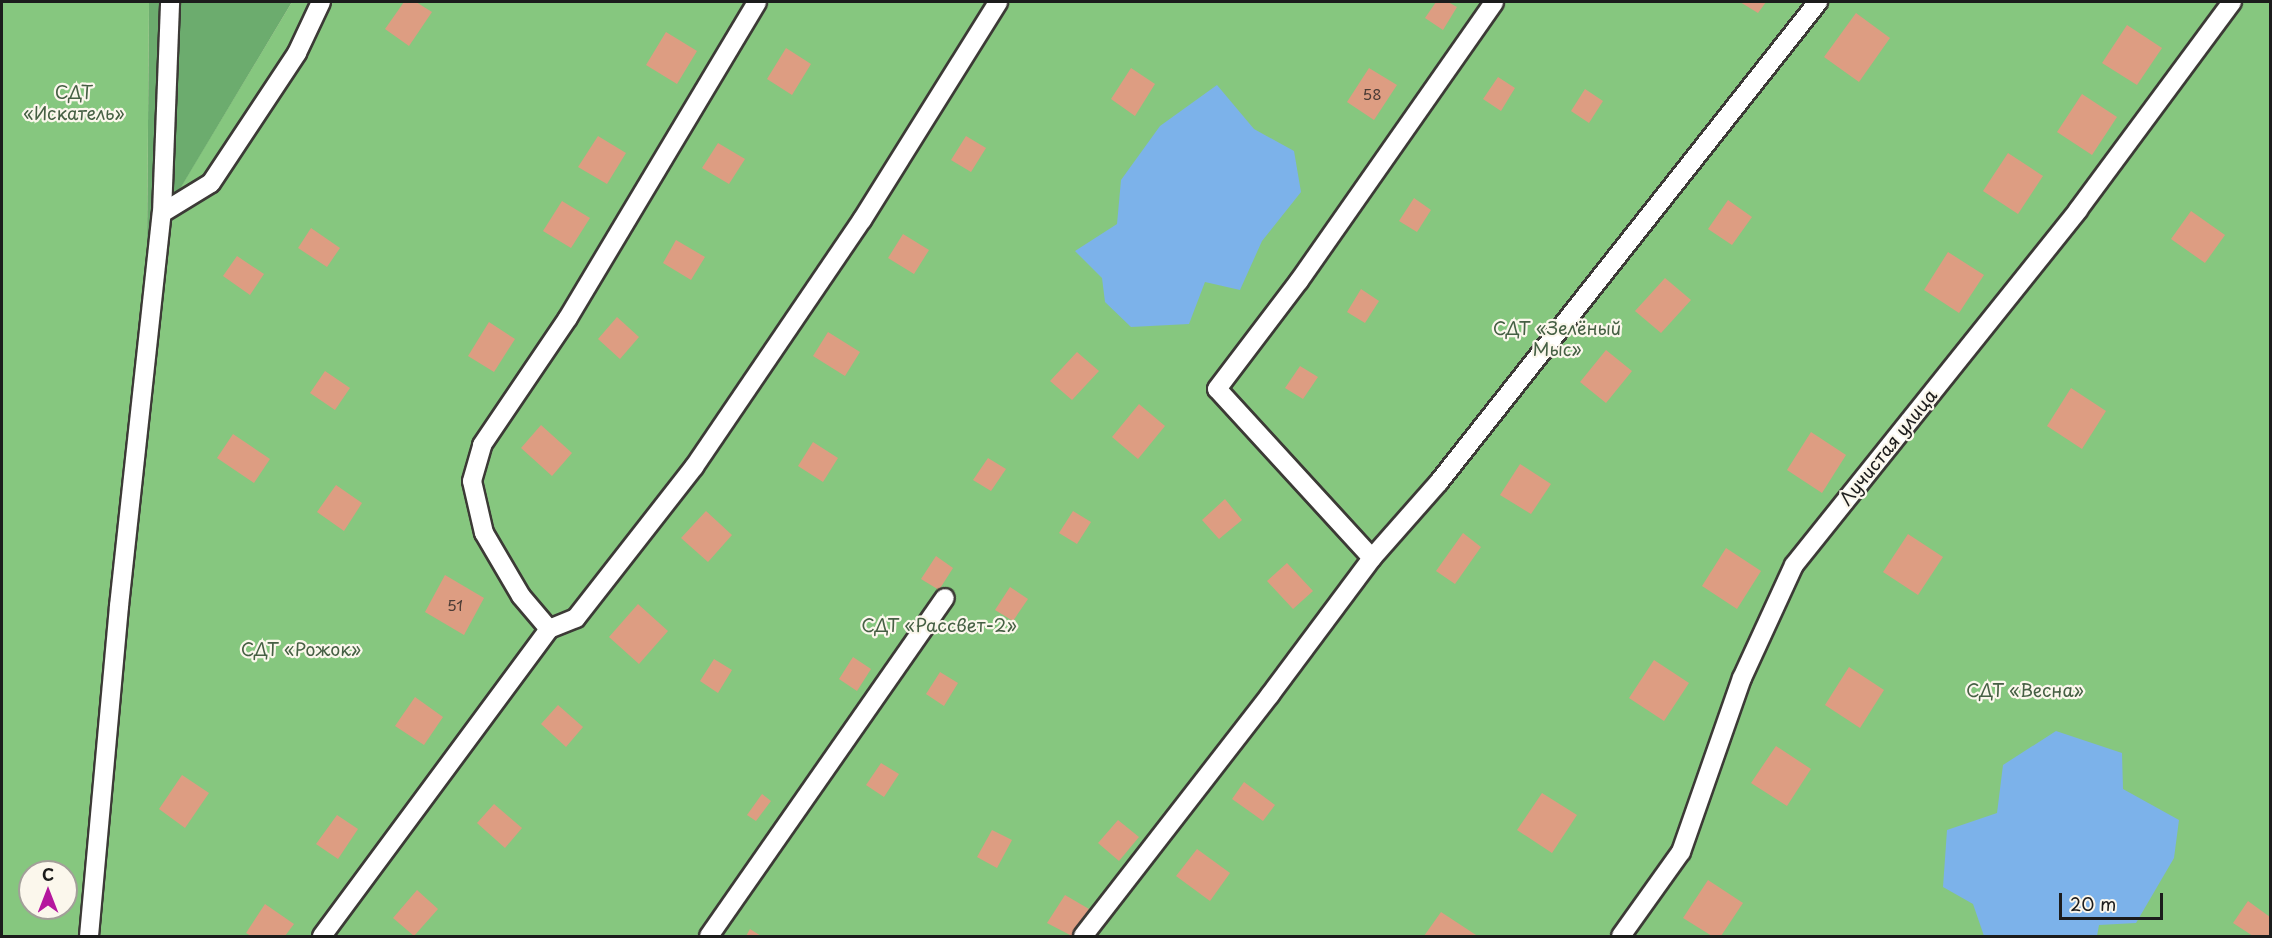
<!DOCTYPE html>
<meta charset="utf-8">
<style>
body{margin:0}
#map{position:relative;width:2272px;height:938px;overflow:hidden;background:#f3e4c9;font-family:"Playpen Sans",sans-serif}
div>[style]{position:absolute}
.green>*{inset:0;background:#86c77f}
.forest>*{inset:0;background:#6cac6e}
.water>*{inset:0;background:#7cb2ea}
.building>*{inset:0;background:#dd9d82}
.roads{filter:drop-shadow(2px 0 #3c3a36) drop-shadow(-2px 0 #3c3a36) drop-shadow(0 2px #3c3a36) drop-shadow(0 -2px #3c3a36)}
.lane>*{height:18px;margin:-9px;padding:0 9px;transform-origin:9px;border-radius:9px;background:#fff}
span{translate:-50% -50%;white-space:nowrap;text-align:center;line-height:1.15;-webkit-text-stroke:4.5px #fbf7ec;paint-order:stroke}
.number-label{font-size:15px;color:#4c3c36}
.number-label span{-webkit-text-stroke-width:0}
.park-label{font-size:18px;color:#466044}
.street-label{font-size:18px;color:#1c1c1c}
.frame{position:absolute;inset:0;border:3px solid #1c1c1c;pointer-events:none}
.north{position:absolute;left:18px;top:860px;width:60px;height:60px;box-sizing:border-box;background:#fbf7ec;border:2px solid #a29f99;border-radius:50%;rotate:0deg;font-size:16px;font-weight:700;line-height:24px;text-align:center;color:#1c1c1c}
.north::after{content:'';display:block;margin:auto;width:21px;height:27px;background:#b5179e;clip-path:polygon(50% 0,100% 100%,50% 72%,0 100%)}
.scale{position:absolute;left:2059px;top:893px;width:104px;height:27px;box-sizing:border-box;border:3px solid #1c1c1c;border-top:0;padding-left:8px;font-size:18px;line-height:21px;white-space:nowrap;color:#1c1c1c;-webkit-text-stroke:4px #fbf7ec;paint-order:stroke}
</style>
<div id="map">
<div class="green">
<i style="clip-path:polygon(evenodd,2px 2px,149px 2px,147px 243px,292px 2px,2270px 2px,2270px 936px,2px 936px,2px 2px,30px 872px,66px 872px,66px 908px,30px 908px,30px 872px)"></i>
</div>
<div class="forest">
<i style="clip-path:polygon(149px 2px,292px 2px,147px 244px)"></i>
</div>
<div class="water">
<i style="clip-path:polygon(1217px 85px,1254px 129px,1294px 151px,1301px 192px,1262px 241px,1240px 290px,1205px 282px,1189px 324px,1131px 327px,1105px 302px,1102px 278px,1075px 251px,1117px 224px,1121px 180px,1160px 126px)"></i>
<i style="clip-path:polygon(2056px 731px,2122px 753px,2123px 789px,2179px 820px,2174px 858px,2136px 923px,2099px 925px,2097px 936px,1984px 936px,1973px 904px,1943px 887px,1947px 830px,1997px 813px,2003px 765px)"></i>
</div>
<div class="building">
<i style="clip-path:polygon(404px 2px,416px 2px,432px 12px,409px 46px,385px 29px)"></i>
<i style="clip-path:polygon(1436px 2px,1448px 2px,1457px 7px,1443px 30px,1425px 18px)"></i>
<i style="clip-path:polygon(1740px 2px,1766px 2px,1758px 13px)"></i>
<i style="clip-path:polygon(1856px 13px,1890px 38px,1859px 82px,1824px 57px)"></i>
<i style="clip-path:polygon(2127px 25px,2162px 48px,2137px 85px,2102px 63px)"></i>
<i style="clip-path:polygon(666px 32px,697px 51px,677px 84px,646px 65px)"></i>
<i style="clip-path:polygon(786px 48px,811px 64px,792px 95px,767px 79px)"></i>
<i style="clip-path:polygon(1131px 68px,1155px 84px,1135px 116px,1111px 99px)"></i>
<i style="clip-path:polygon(1369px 68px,1397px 85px,1374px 120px,1347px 102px)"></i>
<i style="clip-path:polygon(1498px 77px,1515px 88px,1501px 111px,1483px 99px)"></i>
<i style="clip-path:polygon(1585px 89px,1603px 101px,1589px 123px,1571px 111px)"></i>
<i style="clip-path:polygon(2082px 94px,2117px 117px,2092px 155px,2057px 132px)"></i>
<i style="clip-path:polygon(598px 136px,626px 153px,607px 184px,578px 167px)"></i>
<i style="clip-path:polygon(966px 136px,986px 148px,971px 172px,951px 160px)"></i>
<i style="clip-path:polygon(718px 143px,745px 159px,729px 184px,702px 168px)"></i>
<i style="clip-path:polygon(2008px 153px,2043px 176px,2018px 214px,1983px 191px)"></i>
<i style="clip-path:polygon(1414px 198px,1431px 210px,1417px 232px,1399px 221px)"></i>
<i style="clip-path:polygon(1728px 200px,1752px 217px,1732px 245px,1708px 229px)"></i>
<i style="clip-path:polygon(562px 201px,590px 218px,571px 248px,543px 231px)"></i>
<i style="clip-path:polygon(2191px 211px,2225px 235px,2205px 263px,2171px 239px)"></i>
<i style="clip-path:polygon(311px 228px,340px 248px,327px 267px,298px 248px)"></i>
<i style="clip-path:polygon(903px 234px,929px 250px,914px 274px,888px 258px)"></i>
<i style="clip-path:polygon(676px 240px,705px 257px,691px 280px,663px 263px)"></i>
<i style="clip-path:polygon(1948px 252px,1984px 275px,1959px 313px,1924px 290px)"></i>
<i style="clip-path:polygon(237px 256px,264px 274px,250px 295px,223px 276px)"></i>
<i style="clip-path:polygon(1665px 278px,1691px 300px,1661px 333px,1635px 311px)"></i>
<i style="clip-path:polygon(1361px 289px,1379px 301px,1365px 323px,1347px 312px)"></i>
<i style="clip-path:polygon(617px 317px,639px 337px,620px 359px,598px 339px)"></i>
<i style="clip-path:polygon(489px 322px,515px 339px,494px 372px,468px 356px)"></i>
<i style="clip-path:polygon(828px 332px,860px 352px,845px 376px,813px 356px)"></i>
<i style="clip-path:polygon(1606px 350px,1632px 371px,1606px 403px,1580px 382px)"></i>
<i style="clip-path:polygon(1077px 352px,1099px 371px,1072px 400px,1050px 381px)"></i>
<i style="clip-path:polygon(1300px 366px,1318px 377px,1303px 399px,1285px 388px)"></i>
<i style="clip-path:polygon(325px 371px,350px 388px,335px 410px,310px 393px)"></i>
<i style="clip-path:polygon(2071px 388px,2106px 411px,2082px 449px,2047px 426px)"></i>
<i style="clip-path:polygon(1139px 404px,1165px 426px,1138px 459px,1112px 437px)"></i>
<i style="clip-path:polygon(541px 425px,572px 453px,552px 476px,521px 448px)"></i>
<i style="clip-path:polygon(1811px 432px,1846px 455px,1822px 493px,1787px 470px)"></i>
<i style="clip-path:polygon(233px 434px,270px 459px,254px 483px,217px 458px)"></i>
<i style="clip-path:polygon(813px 442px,838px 458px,823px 482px,798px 466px)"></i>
<i style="clip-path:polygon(988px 458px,1006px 469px,991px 491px,973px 480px)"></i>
<i style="clip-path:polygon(1520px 464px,1551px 484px,1531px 514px,1500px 495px)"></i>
<i style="clip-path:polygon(336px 485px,362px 503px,344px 531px,317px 512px)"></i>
<i style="clip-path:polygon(1225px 499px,1242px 520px,1219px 539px,1202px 520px)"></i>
<i style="clip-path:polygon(706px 511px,732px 535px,708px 562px,681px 538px)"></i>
<i style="clip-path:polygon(1073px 511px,1091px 522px,1077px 544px,1059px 533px)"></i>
<i style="clip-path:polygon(1463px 533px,1481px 547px,1455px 584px,1436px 571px)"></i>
<i style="clip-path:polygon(1908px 534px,1943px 557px,1918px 595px,1883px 572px)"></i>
<i style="clip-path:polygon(1726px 548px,1761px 571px,1737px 609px,1702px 586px)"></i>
<i style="clip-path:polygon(936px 556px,953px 568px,939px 590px,921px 579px)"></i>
<i style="clip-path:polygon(1287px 563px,1313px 591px,1293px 609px,1267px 581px)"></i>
<i style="clip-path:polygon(445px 575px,484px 598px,464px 635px,425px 612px)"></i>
<i style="clip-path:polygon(1010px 587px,1028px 599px,1013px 621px,995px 610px)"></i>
<i style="clip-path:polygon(638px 604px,668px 631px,639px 664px,609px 637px)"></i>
<i style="clip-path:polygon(853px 657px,871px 669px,857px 691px,839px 679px)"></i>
<i style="clip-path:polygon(714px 659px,732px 670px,718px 693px,700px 681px)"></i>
<i style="clip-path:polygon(1654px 660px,1689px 683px,1664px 721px,1629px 698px)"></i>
<i style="clip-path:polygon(1849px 667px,1884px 690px,1860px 728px,1825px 705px)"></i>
<i style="clip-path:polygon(940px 672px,958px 683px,944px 706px,926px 694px)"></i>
<i style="clip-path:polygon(415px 697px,443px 717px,424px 745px,395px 726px)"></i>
<i style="clip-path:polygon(558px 705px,583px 727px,566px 747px,541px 724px)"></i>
<i style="clip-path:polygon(1776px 746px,1811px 769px,1787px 806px,1751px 783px)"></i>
<i style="clip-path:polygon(881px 763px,899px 774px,884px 797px,866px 785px)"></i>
<i style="clip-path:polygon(182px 775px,209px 793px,185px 828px,159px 809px)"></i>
<i style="clip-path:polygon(1244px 782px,1275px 805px,1263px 821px,1232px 799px)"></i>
<i style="clip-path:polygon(1542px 793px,1577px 815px,1552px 853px,1517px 830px)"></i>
<i style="clip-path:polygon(762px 794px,771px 801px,756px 821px,747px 815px)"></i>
<i style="clip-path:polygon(494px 804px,522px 828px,505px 848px,477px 823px)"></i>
<i style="clip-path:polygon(337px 815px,358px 829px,338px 859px,316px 844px)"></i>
<i style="clip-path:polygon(1118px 820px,1139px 837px,1119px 861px,1098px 843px)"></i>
<i style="clip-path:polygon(992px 830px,1012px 840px,997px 868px,977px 857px)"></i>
<i style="clip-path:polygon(1197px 849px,1230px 873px,1210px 901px,1176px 876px)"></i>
<i style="clip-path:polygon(1708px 880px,1743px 903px,1721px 936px,1712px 936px,1683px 918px)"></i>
<i style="clip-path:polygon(417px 890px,438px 909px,414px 936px,393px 918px)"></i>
<i style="clip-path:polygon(1065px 895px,1089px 909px,1072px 936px,1047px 923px)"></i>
<i style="clip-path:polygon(2248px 901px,2270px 917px,2270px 936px,2253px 936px,2233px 923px)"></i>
<i style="clip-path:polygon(265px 904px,294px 924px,285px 936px,251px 936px,246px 933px)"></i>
<i style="clip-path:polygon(1441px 912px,1476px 935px,1475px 936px,1424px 936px)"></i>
<i style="clip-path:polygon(750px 929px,761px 936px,746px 936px)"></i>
</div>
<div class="roads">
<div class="lane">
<i style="left:162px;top:213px;width:211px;rotate:-87.8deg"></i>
<i style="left:1372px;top:558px;width:229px;rotate:-132.5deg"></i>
<i style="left:1217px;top:389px;width:136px;rotate:-52.8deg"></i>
<i style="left:1299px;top:281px;width:340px;rotate:-55deg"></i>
<i style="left:549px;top:629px;width:43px;rotate:-130.3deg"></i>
<i style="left:521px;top:596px;width:73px;rotate:-120.4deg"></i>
<i style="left:484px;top:533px;width:53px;rotate:-103deg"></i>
<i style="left:472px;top:481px;width:37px;rotate:-74deg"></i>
<i style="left:482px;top:445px;width:153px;rotate:-55.9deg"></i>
<i style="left:568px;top:318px;width:368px;rotate:-59.1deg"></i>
<i style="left:89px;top:936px;width:331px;rotate:-84.8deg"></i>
<i style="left:119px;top:606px;width:395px;rotate:-83.8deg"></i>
<i style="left:162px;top:213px;width:57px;rotate:-31.5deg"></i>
<i style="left:211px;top:183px;width:156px;rotate:-56.5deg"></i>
<i style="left:297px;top:53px;width:56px;rotate:-64.8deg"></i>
<i style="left:322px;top:936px;width:382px;rotate:-53.5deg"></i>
<i style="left:549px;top:629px;width:29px;rotate:-22deg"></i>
<i style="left:576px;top:618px;width:192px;rotate:-52deg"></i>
<i style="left:694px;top:467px;width:299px;rotate:-55.8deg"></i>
<i style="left:862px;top:220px;width:257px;rotate:-58deg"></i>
<i style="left:709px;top:936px;width:412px;rotate:-55.1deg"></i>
<i style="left:1083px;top:936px;width:305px;rotate:-52.2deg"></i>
<i style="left:1270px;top:695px;width:171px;rotate:-53.3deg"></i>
<i style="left:1372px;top:558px;width:101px;rotate:-48.6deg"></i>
<i style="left:1439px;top:482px;width:612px;rotate:-51.71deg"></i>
<i style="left:1621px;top:936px;width:103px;rotate:-54.5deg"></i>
<i style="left:1681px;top:852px;width:184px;rotate:-70.7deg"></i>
<i style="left:1742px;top:678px;width:124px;rotate:-65.3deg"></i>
<i style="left:1794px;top:565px;width:455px;rotate:-51.3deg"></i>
<i style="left:2078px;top:210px;width:259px;rotate:-53.5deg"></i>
</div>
</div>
<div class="number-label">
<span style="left:1372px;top:94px">58</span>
<span style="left:455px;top:605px">51</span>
</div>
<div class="park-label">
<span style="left:74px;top:103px">СДТ<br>«Искатель»</span>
<span style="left:1557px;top:339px">СДТ «Зелёный<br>Мыс»</span>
<span style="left:939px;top:625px">СДТ «Рассвет-2»</span>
<span style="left:301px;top:649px">СДТ «Рожок»</span>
<span style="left:2025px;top:690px">СДТ «Весна»</span>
</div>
<div class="street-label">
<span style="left:1888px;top:447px;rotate:-51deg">Лучистая улица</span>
</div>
<div class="frame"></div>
<div class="north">С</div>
<div class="scale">20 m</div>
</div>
